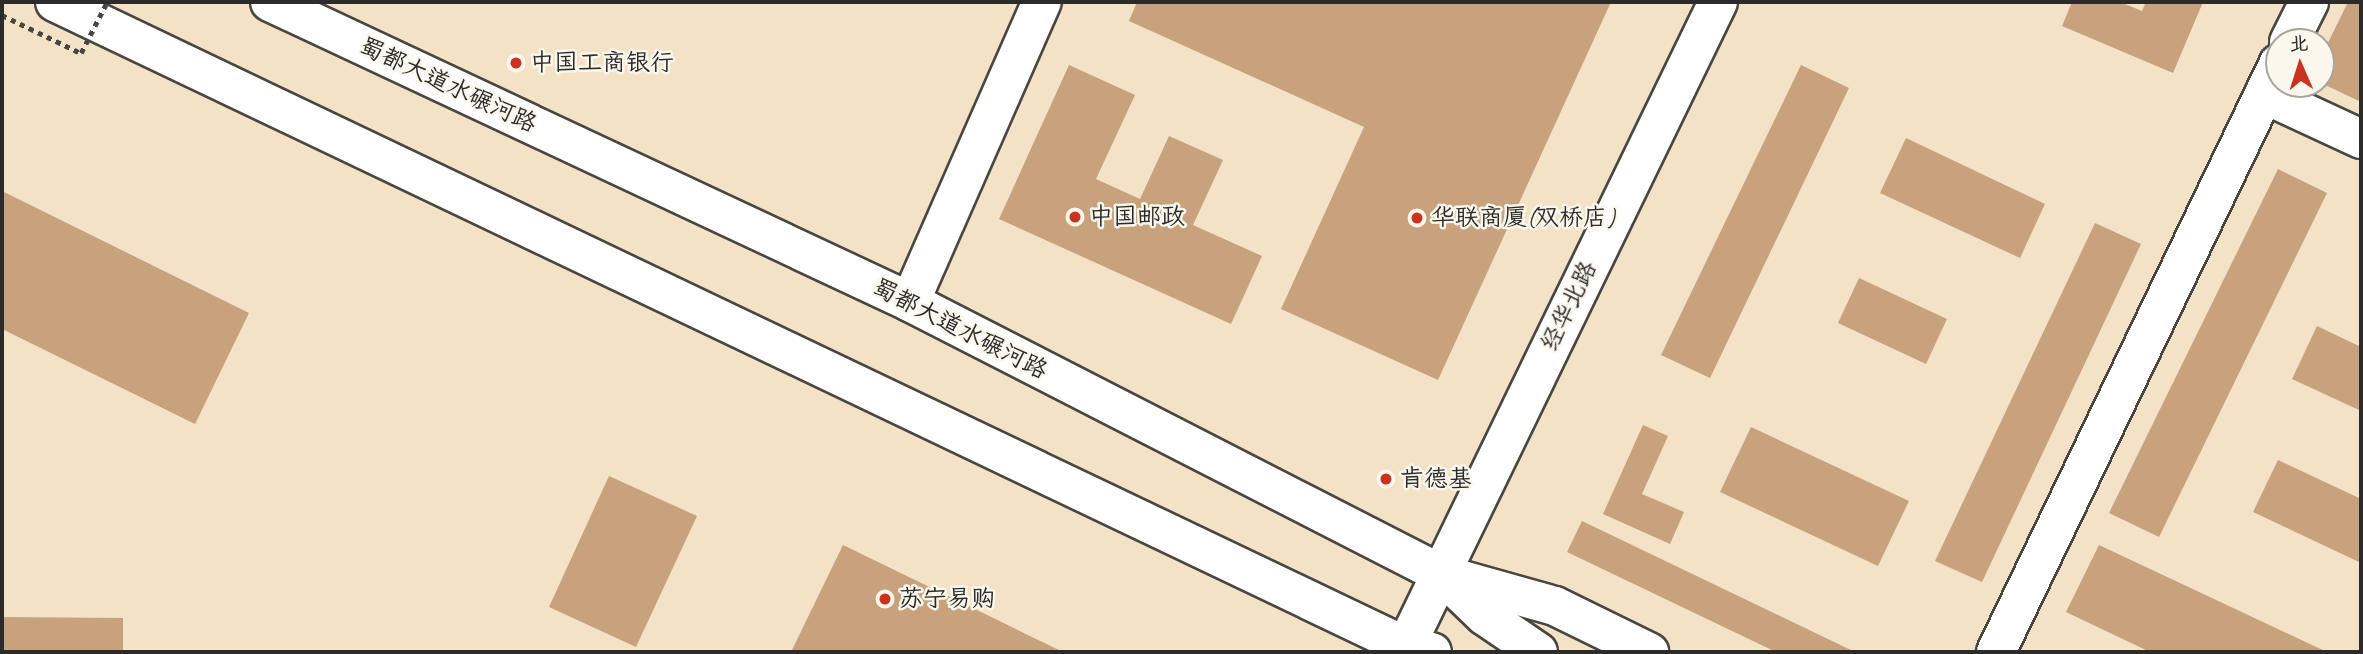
<!DOCTYPE html>
<meta charset="utf-8">
<style>
body{margin:0}
#map{position:relative;width:2363px;height:654px;overflow:hidden;background:#f3e2c5;font-family:Caveat,"LXGW WenKai TC",sans-serif}
div>[style]{position:absolute}
.building>*{inset:0;background:#c8a17d}
.roads{filter:drop-shadow(2px 0 #494642) drop-shadow(-2px 0 #494642) drop-shadow(0 2px #494642) drop-shadow(0 -2px #494642)}
.minor>*{height:38px;margin:-19px;padding:0 19px;transform-origin:19px;border-radius:19px;background:#fff}
.tertiary>*{height:38px;margin:-19px;padding:0 19px;transform-origin:19px;border-radius:19px;background:#fff}
.primary>*{height:38px;margin:-19px;padding:0 19px;transform-origin:19px;border-radius:19px;background:#fff}
.trunk>*{height:38px;margin:-19px;padding:0 19px;transform-origin:19px;border-radius:19px;background:#fff}
.path-bridge>*{height:4.5px;margin-top:-2.25px;transform-origin:0;background:repeating-linear-gradient(90deg,#494642 0 5px,transparent 0 10px)}
.dots>*{width:19px;height:19px;translate:-50% -50%;box-sizing:border-box;border:4px solid #fbf7ec;border-radius:50%}
span{translate:-50% -50%;white-space:nowrap;text-align:center;line-height:1.15;-webkit-text-stroke:5px #fbf7ec;paint-order:stroke}
.poi-label{font-size:24px;color:#2b2b2b}
.left{translate:0 -50%;text-align:left}
.street-label{font-size:24px;color:#2b2b2b}
.frame{position:absolute;inset:0;border:4px solid #2b2b2b;pointer-events:none}
.north{position:absolute;left:2265px;top:28px;width:70px;height:70px;box-sizing:border-box;background:#fbf7ec;border:2px solid #a8a59f;border-radius:50%;rotate:357deg;font-size:19px;font-weight:700;line-height:28px;text-align:center;color:#2b2b2b}
.north::after{content:'';display:block;margin:auto;width:24px;height:32px;background:#c8321e;clip-path:polygon(50% 0,100% 100%,50% 72%,0 100%)}
</style>
<div id="map">
<div class="building">
<i style="clip-path:polygon(1137px 2px,1611px 2px,1438px 380px,1281px 309px,1364px 127px,1129px 21px)"></i>
<i style="clip-path:polygon(2072px 2px,2120px 2px,2142px 11px,2146px 2px,2203px 2px,2173px 73px,2062px 26px)"></i>
<i style="clip-path:polygon(2348px 2px,2361px 2px,2361px 102px,2321px 83px,2321px 57px)"></i>
<i style="clip-path:polygon(1069px 65px,1135px 95px,1096px 179px,1140px 199px,1169px 136px,1223px 160px,1193px 225px,1262px 256px,1231px 324px,999px 219px)"></i>
<i style="clip-path:polygon(1801px 65px,1849px 88px,1710px 378px,1661px 355px)"></i>
<i style="clip-path:polygon(1906px 138px,2045px 204px,2020px 258px,1880px 193px)"></i>
<i style="clip-path:polygon(2278px 169px,2327px 193px,2159px 537px,2109px 513px)"></i>
<i style="clip-path:polygon(2px 191px,249px 313px,195px 424px,2px 329px)"></i>
<i style="clip-path:polygon(2095px 223px,2141px 244px,1982px 582px,1935px 561px)"></i>
<i style="clip-path:polygon(1859px 278px,1947px 319px,1926px 364px,1838px 323px)"></i>
<i style="clip-path:polygon(2317px 326px,2361px 347px,2361px 411px,2292px 379px)"></i>
<i style="clip-path:polygon(1643px 425px,1668px 436px,1642px 494px,1684px 512px,1670px 544px,1603px 514px)"></i>
<i style="clip-path:polygon(1751px 427px,1909px 501px,1878px 566px,1720px 492px)"></i>
<i style="clip-path:polygon(2278px 460px,2361px 499px,2361px 563px,2253px 512px)"></i>
<i style="clip-path:polygon(609px 476px,697px 516px,636px 647px,549px 607px)"></i>
<i style="clip-path:polygon(1582px 521px,1855px 652px,1776px 652px,1567px 552px)"></i>
<i style="clip-path:polygon(843px 545px,1063px 652px,791px 652px)"></i>
<i style="clip-path:polygon(2099px 545px,2327px 652px,2150px 652px,2066px 612px)"></i>
<i style="clip-path:polygon(2px 617px,123px 618px,123px 652px,2px 652px)"></i>
</div>
<div class="roads">
<div class="minor">
<i style="left:2289px;top:42px;width:45px;rotate:-63.4deg"></i>
<i style="left:2264px;top:94px;width:107px;rotate:24.9deg"></i>
<i style="left:910px;top:302px;width:328px;rotate:-66.3deg"></i>
<i style="left:1996px;top:652px;width:653px;rotate:-64.34deg"></i>
</div>
<div class="tertiary">
<i style="left:1403px;top:652px;width:722px;rotate:-64.14deg"></i>
</div>
<div class="primary">
<i style="left:55px;top:2px;width:1510px;rotate:25.5deg"></i>
<i style="left:270px;top:2px;width:707px;rotate:25.11deg"></i>
<i style="left:910px;top:302px;width:597px;rotate:27.12deg"></i>
<i style="left:1441px;top:574px;width:118px;rotate:15.7deg"></i>
<i style="left:1555px;top:606px;width:105px;rotate:26.1deg"></i>
</div>
<div class="trunk">
<i style="left:1441px;top:574px;width:61px;rotate:43.7deg"></i>
<i style="left:1485px;top:616px;width:64px;rotate:34.2deg"></i>
<i style="left:1407px;top:645px;width:26px;rotate:16deg"></i>
</div>
</div>
<div class="path-bridge">
<i style="left:2px;top:15px;width:88px;rotate:25.7deg"></i>
<i style="left:81px;top:53px;width:57px;rotate:-63deg"></i>
</div>
<div class="dots">
<i style="left:516px;top:63px;background:#c8321e"></i>
<i style="left:1075px;top:217px;background:#c8321e"></i>
<i style="left:1417px;top:218px;background:#c8321e"></i>
<i style="left:1386px;top:479px;background:#c8321e"></i>
<i style="left:885px;top:599px;background:#c8321e"></i>
</div>
<div class="poi-label">
<span class="left" style="left:530px;top:63px">中国工商银行</span>
<span class="left" style="left:1089px;top:217px">中国邮政</span>
<span class="left" style="left:1431px;top:218px">华联商厦(双桥店)</span>
<span class="left" style="left:1400px;top:479px">肯德基</span>
<span class="left" style="left:899px;top:599px">苏宁易购</span>
</div>
<div class="street-label">
<span style="left:448px;top:85px;rotate:25deg">蜀都大道水碾河路</span>
<span style="left:1569px;top:306px;rotate:-64deg">经华北路</span>
<span style="left:960px;top:329px;rotate:27deg">蜀都大道水碾河路</span>
</div>
<div class="frame"></div>
<div class="north">北</div>
</div>
